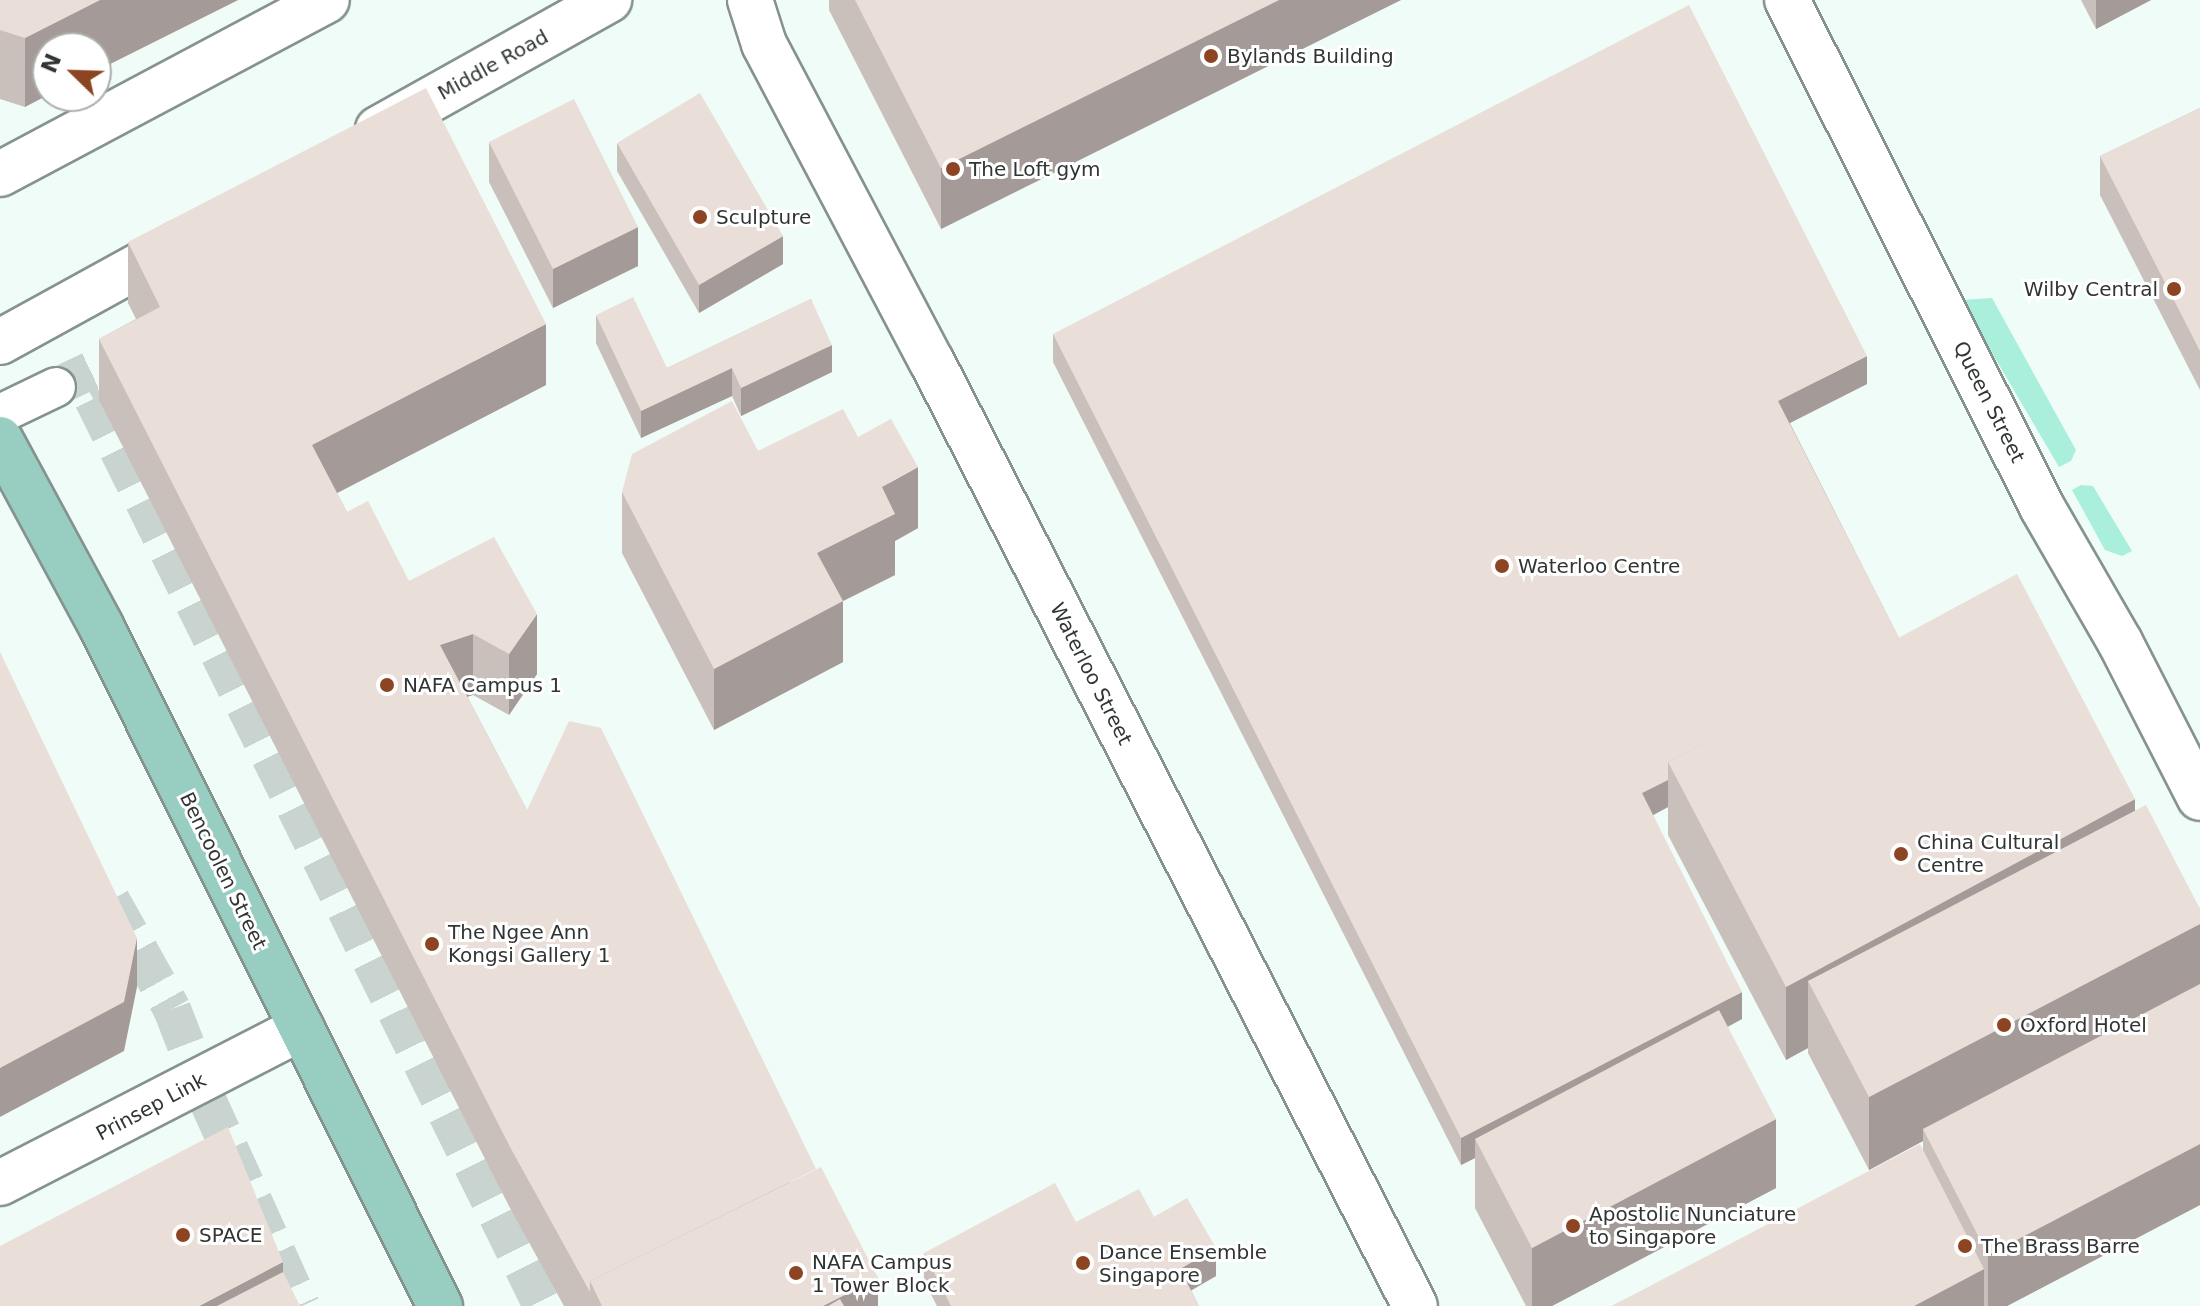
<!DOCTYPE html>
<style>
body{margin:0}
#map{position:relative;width:2200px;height:1306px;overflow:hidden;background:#effcf8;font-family:"DejaVu Sans",sans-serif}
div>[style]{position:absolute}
.green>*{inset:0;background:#aaefdc}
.pedestrian-tunnel>*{height:38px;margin-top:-19px;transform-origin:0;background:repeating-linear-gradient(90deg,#c9d4d1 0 38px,transparent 0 57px)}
.roads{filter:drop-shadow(2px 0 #86928e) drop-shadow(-2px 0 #86928e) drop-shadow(0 2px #86928e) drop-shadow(0 -2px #86928e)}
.pedestrian>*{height:38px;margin:-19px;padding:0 19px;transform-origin:19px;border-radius:19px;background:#fff}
.minor>*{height:44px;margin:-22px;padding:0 22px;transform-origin:22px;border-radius:22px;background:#fff}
.tertiary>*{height:44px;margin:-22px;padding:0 22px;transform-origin:22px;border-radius:22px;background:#fff}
.secondary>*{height:44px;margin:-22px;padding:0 22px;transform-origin:22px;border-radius:22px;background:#fff}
.primary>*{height:44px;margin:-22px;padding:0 22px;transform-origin:22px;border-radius:22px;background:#98cec1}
.wall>*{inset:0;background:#c9bfbb}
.shaded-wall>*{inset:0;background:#a49b98}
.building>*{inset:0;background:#eaded9}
.dots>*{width:22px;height:22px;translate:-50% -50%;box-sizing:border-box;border:4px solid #fff;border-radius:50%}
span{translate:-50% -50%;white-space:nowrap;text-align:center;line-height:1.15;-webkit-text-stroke:6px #fff;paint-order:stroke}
.poi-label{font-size:20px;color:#303534}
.left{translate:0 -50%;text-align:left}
.right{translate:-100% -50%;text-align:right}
.street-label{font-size:20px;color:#303534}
.north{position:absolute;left:32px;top:32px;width:80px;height:80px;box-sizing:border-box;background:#fff;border:2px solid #acaeae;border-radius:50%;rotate:293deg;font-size:22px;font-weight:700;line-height:32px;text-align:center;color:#303534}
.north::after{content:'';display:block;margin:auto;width:28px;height:36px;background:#8c4422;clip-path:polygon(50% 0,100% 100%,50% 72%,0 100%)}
</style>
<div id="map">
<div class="green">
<i style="clip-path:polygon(1992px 298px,2076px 450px,2071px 461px,2059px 467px,1961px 300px)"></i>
<i style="clip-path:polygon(2081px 485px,2093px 486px,2132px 551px,2122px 556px,2105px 550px,2072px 490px)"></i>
</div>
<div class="pedestrian-tunnel">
<i style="left:56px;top:387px;width:95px;rotate:-25.5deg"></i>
<i style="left:142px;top:346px;width:23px;rotate:67deg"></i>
<i style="left:151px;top:367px;width:66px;rotate:151.1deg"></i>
<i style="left:93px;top:399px;width:1012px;rotate:63.66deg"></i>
<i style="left:111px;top:900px;width:125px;rotate:60.8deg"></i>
<i style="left:172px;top:1009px;width:94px;rotate:68.9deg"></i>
<i style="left:206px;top:1097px;width:230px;rotate:65.6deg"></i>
</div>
<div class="roads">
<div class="pedestrian">
<i style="left:0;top:414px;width:62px;rotate:-25.7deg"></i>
</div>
<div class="minor">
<i style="left:750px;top:0;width:46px;rotate:72.3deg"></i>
<i style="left:764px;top:44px;width:360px;rotate:62.2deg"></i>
<i style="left:932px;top:362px;width:1060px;rotate:62.9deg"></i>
<i style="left:0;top:1183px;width:339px;rotate:-27.2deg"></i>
</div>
<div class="tertiary">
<i style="left:1787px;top:0;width:568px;rotate:63.3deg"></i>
<i style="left:2042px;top:507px;width:156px;rotate:60deg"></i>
<i style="left:2120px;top:642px;width:175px;rotate:62.9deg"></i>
</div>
<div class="secondary">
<i style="left:378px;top:129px;width:265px;rotate:-29.2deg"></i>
<i style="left:0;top:174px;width:370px;rotate:-28deg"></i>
<i style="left:0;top:342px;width:205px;rotate:-28.8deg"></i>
</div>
<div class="primary">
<i style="left:0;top:439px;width:213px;rotate:61.6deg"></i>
<i style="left:101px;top:626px;width:760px;rotate:63.5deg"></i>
</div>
</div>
<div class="wall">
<i style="clip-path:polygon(0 0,238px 0,96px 71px,96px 48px,25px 107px,0 99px)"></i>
<i style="clip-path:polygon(829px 0,1401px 0,941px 229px,829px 10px)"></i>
<i style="clip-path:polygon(2081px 0,2151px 0,2096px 29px)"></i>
<i style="clip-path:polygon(2200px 108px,2200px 390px,2100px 195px,2100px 156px)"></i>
<i style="clip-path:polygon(489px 142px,638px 266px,553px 308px,489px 182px)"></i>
<i style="clip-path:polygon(617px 143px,783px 264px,699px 313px,617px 171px)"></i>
<i style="clip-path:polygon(128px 242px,546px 385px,337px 493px,347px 512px,409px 581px,537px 674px,509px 715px,473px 695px,467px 696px,527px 810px,878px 1306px,564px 1306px,510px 1208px,99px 400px,99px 339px,136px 319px,128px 303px)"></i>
<i style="clip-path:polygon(811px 299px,832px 372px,741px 416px,732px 396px,641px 438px,596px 343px,596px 315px,667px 368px)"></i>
<i style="clip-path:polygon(1053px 334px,1867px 384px,1790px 423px,1899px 638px,2135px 810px,2200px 909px,2200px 1205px,2007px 1306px,1612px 1306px,1923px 1150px,1923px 1141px,1869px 1170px,1808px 1053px,1808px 1048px,1786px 1060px,1668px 835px,1668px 807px,1653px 815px,1742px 1019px,1728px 1027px,1776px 1188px,1552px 1306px,1526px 1306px,1475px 1208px,1475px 1158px,1461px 1165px,1053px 362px)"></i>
<i style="clip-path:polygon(858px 437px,918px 528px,895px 541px,895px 575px,843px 601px,843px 662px,714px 730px,622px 553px,622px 492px,758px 451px)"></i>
<i style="clip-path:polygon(1154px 1217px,1216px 1276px,1191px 1290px,1199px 1306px,937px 1306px,924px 1281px,924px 1253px,1076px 1222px)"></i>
</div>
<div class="shaded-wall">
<i style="clip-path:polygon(100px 0,238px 0,96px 71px,96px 48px,48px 48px,48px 95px,25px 107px,25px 38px)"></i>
<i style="clip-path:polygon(1279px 0,1401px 0,941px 229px,941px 168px)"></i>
<i style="clip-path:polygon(2096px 0,2151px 0,2096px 29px)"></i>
<i style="clip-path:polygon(638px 227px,638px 266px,553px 308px,553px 269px)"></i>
<i style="clip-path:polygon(783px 236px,783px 264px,699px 313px,699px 285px)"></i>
<i style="clip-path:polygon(546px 324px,546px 385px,312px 506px,312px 445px)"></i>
<i style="clip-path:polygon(832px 345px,832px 372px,741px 416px,741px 388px)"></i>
<i style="clip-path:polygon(1867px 356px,1867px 384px,1778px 429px,1778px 401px)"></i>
<i style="clip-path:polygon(732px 368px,732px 396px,641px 438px,641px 411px)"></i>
<i style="clip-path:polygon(918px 467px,918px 528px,895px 541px,895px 575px,817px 614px,817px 553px,882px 487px)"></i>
<i style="clip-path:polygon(843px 601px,843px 662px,714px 730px,714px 669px)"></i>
<i style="clip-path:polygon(537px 614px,537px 674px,509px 715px,509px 654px)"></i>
<i style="clip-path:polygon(473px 634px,473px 695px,440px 706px,440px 645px)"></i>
<i style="clip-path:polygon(1668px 780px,1668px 807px,1642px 821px,1642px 793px)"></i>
<i style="clip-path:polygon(2135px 799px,2135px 872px,1808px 981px,1808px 1048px,1786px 1060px,1786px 987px)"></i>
<i style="clip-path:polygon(2200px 924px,2200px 997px,1923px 1129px,1923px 1141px,1869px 1170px,1869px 1097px)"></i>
<i style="clip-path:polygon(137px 938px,137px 987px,124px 1051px,0 1117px,0 1068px)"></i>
<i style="clip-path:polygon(1742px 992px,1742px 1019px,1483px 1154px,1475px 1139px,1475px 1158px,1461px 1165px,1461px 1138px)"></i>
<i style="clip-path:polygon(1776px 1119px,1776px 1188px,1552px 1306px,1532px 1306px,1532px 1248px)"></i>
<i style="clip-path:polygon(2200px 1144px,2200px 1205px,2007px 1306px,1988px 1306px,1988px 1255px)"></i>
<i style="clip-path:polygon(1216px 1248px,1216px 1276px,1180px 1297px,1180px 1269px)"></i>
<i style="clip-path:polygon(283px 1262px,283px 1306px,199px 1306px)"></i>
<i style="clip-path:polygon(1984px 1269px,1984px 1306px,1914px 1306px)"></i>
<i style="clip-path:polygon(878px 1278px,878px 1306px,823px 1306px)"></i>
</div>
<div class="building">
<i style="clip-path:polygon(0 0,100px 0,25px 38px,0 30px)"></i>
<i style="clip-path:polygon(855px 0,1279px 0,941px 168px)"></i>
<i style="clip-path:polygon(1689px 5px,1867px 356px,1778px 401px,1899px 638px,1668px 762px,1668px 780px,1642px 793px,1742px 992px,1461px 1138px,1053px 334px)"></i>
<i style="clip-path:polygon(426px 88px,546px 324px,312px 445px,347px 512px,368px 501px,409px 581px,494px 537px,537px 614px,509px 654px,473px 634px,440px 645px,527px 810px,569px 721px,601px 728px,816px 1169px,590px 1281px,590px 1292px,510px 1147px,99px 339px,160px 307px,128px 242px)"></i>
<i style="clip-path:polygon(700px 93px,783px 236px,699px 285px,617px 143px)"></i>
<i style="clip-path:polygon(574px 99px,638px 227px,553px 269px,489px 142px)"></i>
<i style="clip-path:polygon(2200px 108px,2200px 351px,2100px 156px)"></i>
<i style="clip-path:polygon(633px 297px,667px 368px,811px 299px,832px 345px,741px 388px,732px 368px,641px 411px,596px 315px)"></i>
<i style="clip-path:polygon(732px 401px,758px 451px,843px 409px,858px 437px,891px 419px,918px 467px,882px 487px,895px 514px,817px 553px,843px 601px,714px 669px,622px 492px,632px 454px)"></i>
<i style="clip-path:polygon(2017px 574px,2135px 799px,1786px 987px,1668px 762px)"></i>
<i style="clip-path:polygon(0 652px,137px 938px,124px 1002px,0 1068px)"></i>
<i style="clip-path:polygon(2146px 805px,2200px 909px,2200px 924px,1869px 1097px,1808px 981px)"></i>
<i style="clip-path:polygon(2200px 984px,2200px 1144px,1988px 1255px,1923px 1129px)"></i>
<i style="clip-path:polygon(1719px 1010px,1776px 1119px,1532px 1248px,1475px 1139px)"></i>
<i style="clip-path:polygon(228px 1127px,283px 1262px,199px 1306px,0 1306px,0 1246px)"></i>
<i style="clip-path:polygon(1920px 1144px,1984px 1269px,1914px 1306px,1612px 1306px)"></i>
<i style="clip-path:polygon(821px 1167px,878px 1278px,823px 1306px,602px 1306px,590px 1281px)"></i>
<i style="clip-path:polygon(1055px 1183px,1076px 1222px,1139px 1189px,1154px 1217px,1187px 1198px,1216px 1248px,1180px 1269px,1199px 1306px,951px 1306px,924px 1253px)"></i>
<i style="clip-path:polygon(283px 1272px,300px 1306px,217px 1306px)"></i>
<i style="clip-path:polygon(840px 1299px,844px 1306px,828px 1306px)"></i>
</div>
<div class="dots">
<i style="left:1211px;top:56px;background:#8c4422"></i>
<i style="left:953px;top:169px;background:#8c4422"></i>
<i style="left:700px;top:217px;background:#8c4422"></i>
<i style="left:2174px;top:289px;background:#8c4422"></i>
<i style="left:1502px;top:566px;background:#8c4422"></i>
<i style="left:387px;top:685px;background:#8c4422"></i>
<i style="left:1901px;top:854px;background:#8c4422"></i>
<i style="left:432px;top:944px;background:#8c4422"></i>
<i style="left:2004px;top:1025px;background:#8c4422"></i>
<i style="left:1573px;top:1226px;background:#8c4422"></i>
<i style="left:183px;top:1235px;background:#8c4422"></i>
<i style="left:1965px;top:1246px;background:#8c4422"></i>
<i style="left:1083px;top:1263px;background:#8c4422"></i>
<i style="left:796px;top:1273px;background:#8c4422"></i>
</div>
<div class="poi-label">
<span class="left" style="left:1227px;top:56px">Bylands Building</span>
<span class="left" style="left:969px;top:169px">The Loft gym</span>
<span class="left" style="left:716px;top:217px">Sculpture</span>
<span class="right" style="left:2158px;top:289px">Wilby Central</span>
<span class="left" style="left:1518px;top:566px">Waterloo Centre</span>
<span class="left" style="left:403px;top:685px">NAFA Campus 1</span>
<span class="left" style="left:1917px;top:854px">China Cultural<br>Centre</span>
<span class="left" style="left:448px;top:944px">The Ngee Ann<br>Kongsi Gallery 1</span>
<span class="left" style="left:2020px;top:1025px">Oxford Hotel</span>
<span class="left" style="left:1589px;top:1226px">Apostolic Nunciature<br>to Singapore</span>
<span class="left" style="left:199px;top:1235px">SPACE</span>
<span class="left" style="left:1981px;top:1246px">The Brass Barre</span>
<span class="left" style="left:1099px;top:1264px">Dance Ensemble<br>Singapore</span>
<span class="left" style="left:812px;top:1274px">NAFA Campus<br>1 Tower Block</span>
</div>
<div class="street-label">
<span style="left:493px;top:65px;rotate:-29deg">Middle Road</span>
<span style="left:1989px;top:402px;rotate:63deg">Queen Street</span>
<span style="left:1091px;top:674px;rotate:63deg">Waterloo Street</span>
<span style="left:223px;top:871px;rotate:64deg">Bencoolen Street</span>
<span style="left:151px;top:1107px;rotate:-28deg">Prinsep Link</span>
</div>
<div class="north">N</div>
</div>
